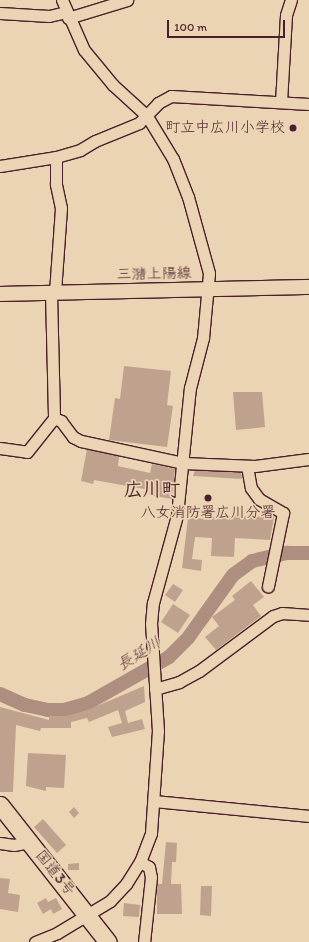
<!DOCTYPE html>
<meta charset="utf-8">
<style>
body{margin:0}
#map{position:relative;width:309px;height:942px;overflow:hidden;background:#ebd4b3;font-family:Itim,"Klee One",sans-serif}
div>[style]{position:absolute}
.river>*{height:14px;margin:-7px;padding:0 7px;transform-origin:7px;border-radius:7px;background:#ae8f7f}
.building>*{inset:0;background:#bea28d}
.roads{filter:drop-shadow(1px 0 #4a1f2b) drop-shadow(-1px 0 #4a1f2b) drop-shadow(0 1px #4a1f2b) drop-shadow(0 -1px #4a1f2b)}
.minor>*{height:11px;margin:-5.5px;padding:0 5.5px;transform-origin:5.5px;border-radius:5.5px;background:#ebd4b3}
.major>*{height:14px;margin:-7px;padding:0 7px;transform-origin:7px;border-radius:7px;background:#ebd4b3}
.highway>*{height:17px;margin:-8.5px;padding:0 8.5px;transform-origin:8.5px;border-radius:8.5px;background:#ebd4b3}
.dots>*{width:11px;height:11px;translate:-50% -50%;box-sizing:border-box;border:2px solid #ebd4b3;border-radius:50%}
span{translate:-50% -50%;white-space:nowrap;text-align:center;line-height:1.15;-webkit-text-stroke:3.5px #ebd4b3;paint-order:stroke}
.poi-label{font-size:15px;color:#4a1f2b}
.right{translate:-100% -50%;text-align:right}
.street-label{font-size:15px;color:#4a1f2b}
.water-label{font-size:16px;color:#633b40;font-style:italic}
.district-label{font-size:19px;color:#4a1f2b;font-weight:700}
.scale{position:absolute;left:167px;top:20px;width:118px;height:18px;box-sizing:border-box;border:2px solid #4a1f2b;border-top:0;padding-left:5px;font-size:12px;line-height:14px;white-space:nowrap;color:#4a1f2b;-webkit-text-stroke:3px #ebd4b3;paint-order:stroke}
</style>
<div id="map">
<div class="river">
<i style="left:0;top:694px;width:27px;rotate:24deg"></i>
<i style="left:25px;top:705px;width:24px;rotate:12deg"></i>
<i style="left:48px;top:710px;width:16px"></i>
<i style="left:64px;top:710px;width:25px;rotate:-16deg"></i>
<i style="left:88px;top:703px;width:93px;rotate:-29.6deg"></i>
<i style="left:169px;top:657px;width:27px;rotate:-45deg"></i>
<i style="left:188px;top:638px;width:77px;rotate:-54.5deg"></i>
<i style="left:233px;top:575px;width:24px;rotate:-36deg"></i>
<i style="left:252px;top:561px;width:37px;rotate:-13deg"></i>
<i style="left:288px;top:553px;width:21px"></i>
</div>
<div class="building">
<i style="clip-path:polygon(124px 366px,171px 371px,167px 405px,173px 406px,167px 447px,109px 440px,115px 398px,120px 399px)"></i>
<i style="clip-path:polygon(233px 392px,262px 392px,265px 427px,236px 430px)"></i>
<i style="clip-path:polygon(87px 449px,119px 456px,118px 466px,150px 473px,152px 464px,175px 469px,172px 499px,149px 495px,150px 490px,94px 480px,93px 484px,81px 481px)"></i>
<i style="clip-path:polygon(195px 470px,241px 472px,242px 479px,193px 476px)"></i>
<i style="clip-path:polygon(226px 516px,274px 517px,270px 540px,235px 538px,234px 557px,211px 556px,212px 538px,195px 537px,192px 559px,202px 560px,201px 571px,182px 568px,188px 518px,213px 519px,213px 517px)"></i>
<i style="clip-path:polygon(251px 581px,264px 597px,253px 605px,261px 616px,216px 650px,205px 637px,219px 626px,212px 617px,235px 600px,232px 596px)"></i>
<i style="clip-path:polygon(173px 584px,183px 590px,175px 602px,165px 595px)"></i>
<i style="clip-path:polygon(173px 604px,190px 615px,178px 633px,161px 622px)"></i>
<i style="clip-path:polygon(144px 686px,145px 702px,125px 711px,128px 723px,142px 719px,145px 729px,112px 737px,108px 727px,122px 723px,118px 710px,89px 722px,87px 718px,71px 722px,71px 728px,41px 728px,40px 731px,16px 725px,13px 792px,0 792px,0 707px,49px 720px,49px 716px,66px 716px,85px 711px)"></i>
<i style="clip-path:polygon(28px 753px,66px 755px,64px 788px,46px 787px,46px 791px,26px 786px)"></i>
<i style="clip-path:polygon(74px 807px,79px 813px,74px 818px,69px 812px)"></i>
<i style="clip-path:polygon(43px 819px,66px 845px,57px 853px,34px 827px)"></i>
<i style="clip-path:polygon(166px 842px,177px 843px,176px 862px,172px 862px,171px 884px,181px 884px,182px 914px,157px 914px,157px 884px,162px 884px)"></i>
<i style="clip-path:polygon(79px 863px,79px 870px,68px 870px,68px 864px)"></i>
<i style="clip-path:polygon(0 878px,10px 879px,8px 893px,20px 895px,18px 912px,0 909px)"></i>
<i style="clip-path:polygon(201px 886px,212px 886px,211px 916px,200px 915px)"></i>
<i style="clip-path:polygon(46px 898px,48px 902px,56px 898px,62px 909px,53px 914px,51px 909px,43px 914px,37px 903px)"></i>
<i style="clip-path:polygon(124px 903px,140px 905px,139px 917px,123px 916px)"></i>
</div>
<div class="roads">
<div class="minor">
<i style="left:0;top:13px;width:49px;rotate:3.5deg"></i>
<i style="left:49px;top:16px;width:17px;rotate:-13deg"></i>
<i style="left:68px;top:18px;width:62px;rotate:-17deg"></i>
<i style="left:281px;top:102px;width:87px;rotate:-86.7deg"></i>
<i style="left:286px;top:15px;width:16px;rotate:-72deg"></i>
<i style="left:0;top:166px;width:57px;rotate:-9.1deg"></i>
<i style="left:56px;top:157px;width:25px;rotate:-16deg"></i>
<i style="left:80px;top:150px;width:17px;rotate:-31deg"></i>
<i style="left:95px;top:141px;width:48px;rotate:-22.2deg"></i>
<i style="left:139px;top:123px;width:28px;rotate:-46deg"></i>
<i style="left:158px;top:103px;width:15px;rotate:-28deg"></i>
<i style="left:171px;top:96px;width:138px;rotate:3.3deg"></i>
<i style="left:55px;top:292px;width:84px;rotate:-85.9deg"></i>
<i style="left:61px;top:208px;width:25px;rotate:-102deg"></i>
<i style="left:56px;top:184px;width:27px;rotate:-90deg"></i>
<i style="left:51px;top:293px;width:125px;rotate:88.6deg"></i>
<i style="left:54px;top:418px;width:8px;rotate:23deg"></i>
<i style="left:61px;top:421px;width:20px;rotate:53deg"></i>
<i style="left:73px;top:437px;width:9px;rotate:27deg"></i>
<i style="left:81px;top:441px;width:104px;rotate:12.2deg"></i>
<i style="left:183px;top:463px;width:72px;rotate:2.4deg"></i>
<i style="left:255px;top:466px;width:54px;rotate:-7.4deg"></i>
<i style="left:0;top:448px;width:27px;rotate:8deg"></i>
<i style="left:27px;top:452px;width:43px;rotate:-51.5deg"></i>
<i style="left:247px;top:466px;width:22px;rotate:80deg"></i>
<i style="left:251px;top:488px;width:14px;rotate:54deg"></i>
<i style="left:259px;top:499px;width:28px;rotate:30deg"></i>
<i style="left:283px;top:513px;width:75px;rotate:101.6deg"></i>
<i style="left:155px;top:689px;width:25px;rotate:-16deg"></i>
<i style="left:179px;top:682px;width:23px;rotate:-29deg"></i>
<i style="left:199px;top:671px;width:92px;rotate:-36.6deg"></i>
<i style="left:273px;top:616px;width:9px;rotate:-18deg"></i>
<i style="left:282px;top:613px;width:27px;rotate:4deg"></i>
<i style="left:154px;top:801px;width:156px;rotate:5.5deg"></i>
<i style="left:0;top:843px;width:14px;rotate:8deg"></i>
<i style="left:14px;top:845px;width:15px;rotate:-11deg"></i>
<i style="left:140px;top:862px;width:10px;rotate:29deg"></i>
<i style="left:149px;top:867px;width:10px;rotate:79deg"></i>
<i style="left:151px;top:877px;width:65px;rotate:96.1deg"></i>
<i style="left:35px;top:942px;width:24px;rotate:-22deg"></i>
<i style="left:57px;top:933px;width:62px;rotate:-31.1deg"></i>
<i style="left:110px;top:901px;width:23px;rotate:-47deg"></i>
<i style="left:126px;top:884px;width:26px;rotate:-58deg"></i>
<i style="left:140px;top:862px;width:31px;rotate:-69deg"></i>
<i style="left:151px;top:833px;width:102px;rotate:-86.1deg"></i>
<i style="left:158px;top:731px;width:107px;rotate:-93.7deg"></i>
<i style="left:151px;top:624px;width:21px;rotate:-85deg"></i>
<i style="left:153px;top:603px;width:91px;rotate:-74.7deg"></i>
<i style="left:177px;top:515px;width:128px;rotate:-84.2deg"></i>
<i style="left:190px;top:388px;width:52px;rotate:-75.4deg"></i>
<i style="left:203px;top:338px;width:65px;rotate:-84.7deg"></i>
<i style="left:209px;top:273px;width:79px;rotate:-105.4deg"></i>
<i style="left:188px;top:197px;width:41px;rotate:-111.5deg"></i>
<i style="left:173px;top:159px;width:50px;rotate:-121.2deg"></i>
<i style="left:147px;top:116px;width:46px;rotate:-137.6deg"></i>
<i style="left:113px;top:85px;width:45px;rotate:-129.6deg"></i>
<i style="left:84px;top:50px;width:55px;rotate:-113.7deg"></i>
</div>
<div class="major">
<i style="left:0;top:294px;width:309px;rotate:-1.3deg"></i>
</div>
<div class="highway">
<i style="left:0;top:805px;width:174px;rotate:51.8deg"></i>
</div>
</div>
<div class="dots">
<i style="left:293px;top:128px;background:#4a1f2b"></i>
<i style="left:208px;top:498px;background:#4a1f2b"></i>
</div>
<div class="poi-label">
<span class="right" style="left:285px;top:128px">町立中広川小学校</span>
<span style="left:208px;top:513px">八女消防署広川分署</span>
</div>
<div class="street-label">
<span style="left:154px;top:274px;rotate:-1deg">三潴上陽線</span>
<span style="left:55px;top:873px;rotate:51deg">国道3号</span>
</div>
<div class="water-label">
<span style="left:139px;top:654px;rotate:-32deg">長延川</span>
</div>
<div class="district-label">
<span style="left:152px;top:490px">広川町</span>
</div>
<div class="scale">100 m</div>
</div>
